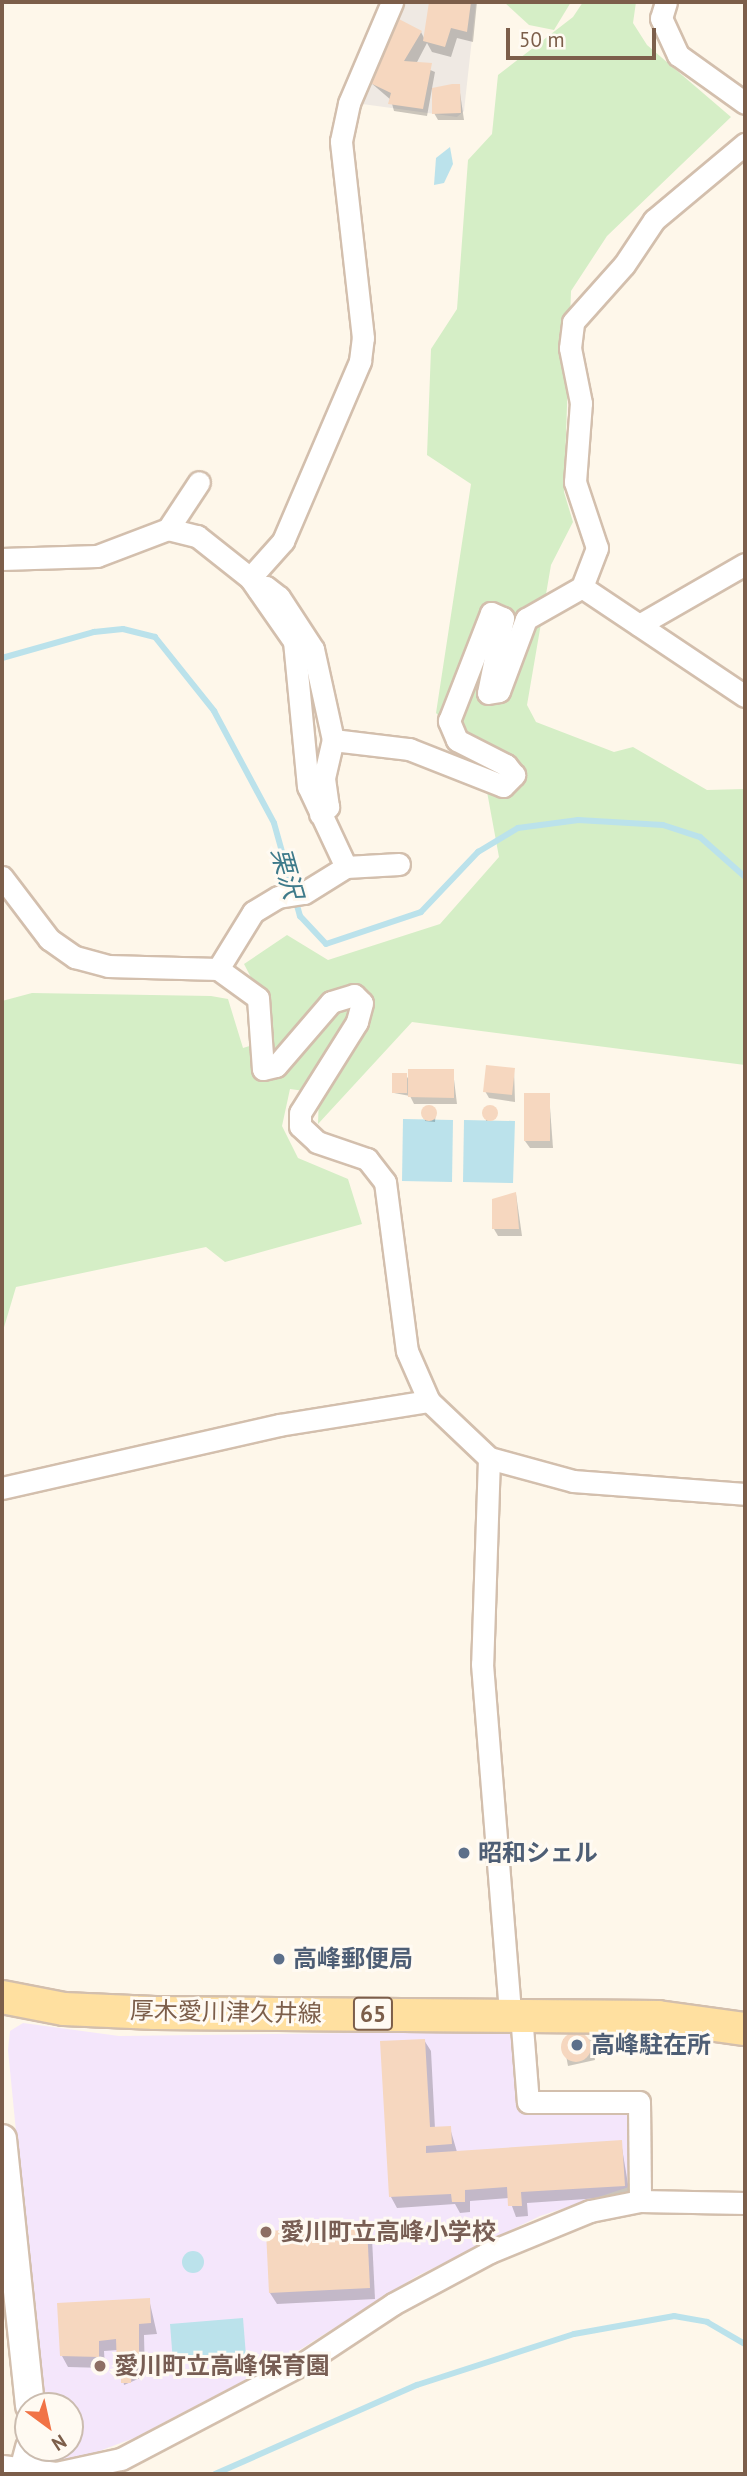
<!DOCTYPE html>
<meta charset="utf-8">
<style>
body{margin:0}
#map{position:relative;width:747px;height:2476px;overflow:hidden;background:#fef7ea;font-family:"PT Sans","Noto Sans JP",sans-serif}
div>[style]{position:absolute}
.industrial>*{inset:0;background:#efe9e3}
.education>*{inset:0;background:#f4e6fb}
.green>*{inset:0;background:#d5eec6}
.water>*{inset:0;background:#bbe2eb}
.round{border-radius:50%}
.shadow>*{inset:0;background:#0003}
.stream>*{height:6px;margin:-3px;padding:0 3px;transform-origin:3px;border-radius:3px;background:#bbe2eb}
.building>*{inset:0;background:#f6d7bf}
.roads{filter:drop-shadow(2px 0 #d3bfad) drop-shadow(-2px 0 #d3bfad) drop-shadow(0 2px #d3bfad) drop-shadow(0 -2px #d3bfad)}
.street>*{height:21px;margin:-10.5px;padding:0 10.5px;transform-origin:10.5px;border-radius:10.5px;background:#fff}
.secondary>*{height:28px;margin:-14px;padding:0 14px;transform-origin:14px;border-radius:14px;background:#fff}
.primary>*{height:32px;margin:-16px;padding:0 16px;transform-origin:16px;border-radius:16px;background:#ffe0a0}
.dots>*{width:19px;height:19px;translate:-50% -50%;box-sizing:border-box;border:4px solid #fffaf2;border-radius:50%}
span{translate:-50% -50%;white-space:nowrap;text-align:center;line-height:1.15;-webkit-text-stroke:6px #fffaf2;paint-order:stroke}
.shield-label span{padding:2px 5px;background:#fffaf2;border:2px solid;border-radius:5px;-webkit-text-stroke-width:0}
.shield-label{font-size:23px;color:#7c5e4a;font-weight:700}
.service-label{font-size:24px;color:#4e5e75;font-weight:700}
.left{translate:0 -50%;text-align:left}
.street-label{font-size:24px;color:#7c5e4a}
.education-label{font-size:24px;color:#785e54;font-weight:700}
.water-label{font-size:26px;color:#3e7a8a;font-style:italic}
.frame{position:absolute;inset:0;border:4px solid #7c5e4a;pointer-events:none}
.north{position:absolute;left:14px;top:2392px;width:70px;height:70px;box-sizing:border-box;background:#fffaf2;border:2px solid #cbbcaf;border-radius:50%;rotate:147deg;font-size:19px;font-weight:700;line-height:28px;text-align:center;color:#7c5e4a}
.north::after{content:'';display:block;margin:auto;width:24px;height:32px;background:#f17346;clip-path:polygon(50% 0,100% 100%,50% 72%,0 100%)}
.scale{position:absolute;left:506px;top:28px;width:150px;height:32px;box-sizing:border-box;border:4px solid #7c5e4a;border-top:0;padding-left:9px;font-size:21px;line-height:24px;white-space:nowrap;color:#7c5e4a;-webkit-text-stroke:5px #fffaf2;paint-order:stroke}
</style>
<div id="map">
<div class="industrial">
<i style="clip-path:polygon(397px 2px,476px 2px,464px 111px,457px 117px,355px 103px)"></i>
</div>
<div class="education">
<i style="clip-path:polygon(23px 2023px,119px 2036px,517px 2031px,520px 2110px,625px 2108px,633px 2115px,635px 2185px,540px 2216px,417px 2276px,285px 2359px,134px 2438px,78px 2459px,52px 2461px,43px 2448px,70px 2448px,70px 2406px,43px 2406px,8px 2050px,10px 2031px)"></i>
</div>
<div class="green">
<i style="clip-path:polygon(504px 2px,571px 2px,554px 30px,529px 25px)"></i>
<i style="clip-path:polygon(583px 2px,636px 2px,633px 23px,647px 45px,731px 117px,607px 236px,571px 291px,564px 492px,573px 522px,551px 565px,527px 705px,536px 722px,614px 752px,633px 747px,707px 790px,745px 789px,745px 1065px,412px 1022px,318px 1124px,319px 1093px,290px 1089px,282px 1126px,298px 1158px,348px 1179px,362px 1224px,225px 1262px,206px 1247px,16px 1287px,2px 1334px,2px 1001px,32px 993px,211px 996px,228px 999px,243px 1048px,266px 1041px,258px 991px,244px 964px,287px 935px,328px 960px,440px 924px,499px 857px,481px 759px,436px 713px,471px 484px,427px 455px,431px 349px,457px 309px,468px 160px,492px 134px,498px 75px,573px 17px)"></i>
</div>
<div class="water">
<i style="clip-path:polygon(450px 147px,453px 164px,444px 183px,434px 185px,436px 158px)"></i>
<i style="clip-path:polygon(403px 1119px,453px 1120px,452px 1182px,402px 1181px)"></i>
<i style="clip-path:polygon(464px 1120px,515px 1121px,513px 1183px,463px 1182px)"></i>
<i class="round" style="left:182px;top:2251px;width:22px;height:22px"></i>
<i style="clip-path:polygon(243px 2318px,246px 2356px,173px 2362px,170px 2324px)"></i>
</div>
<div class="shadow">
<i style="clip-path:polygon(432px 2px,477px 2px,473px 42px,457px 38px,451px 57px,432px 52px,427px 43px,416px 64px,435px 72px,427px 116px,394px 111px,391px 100px,370px 82px,421px 32px,425px 40px)"></i>
<i style="clip-path:polygon(459px 86px,464px 120px,438px 120px,434px 113px)"></i>
<i style="clip-path:polygon(514px 1070px,515px 1102px,489px 1098px,485px 1091px)"></i>
<i style="clip-path:polygon(453px 1071px,457px 1104px,414px 1104px,410px 1096px,394px 1093px,406px 1075px,410px 1082px)"></i>
<i style="clip-path:polygon(549px 1094px,553px 1148px,530px 1148px,525px 1141px)"></i>
<i style="clip-path:polygon(424px 1108px,436px 1111px,435px 1122px,425px 1121px)"></i>
<i style="clip-path:polygon(485px 1108px,495px 1108px,496px 1118px,486px 1121px)"></i>
<i style="clip-path:polygon(516px 1194px,522px 1236px,498px 1236px,494px 1229px)"></i>
<i style="clip-path:polygon(563px 2039px,591px 2039px,595px 2060px,568px 2066px)"></i>
<i style="clip-path:polygon(424px 2040px,431px 2051px,435px 2129px,450px 2128px,457px 2152px,621px 2142px,630px 2196px,527px 2203px,528px 2216px,516px 2217px,509px 2198px,470px 2201px,470px 2212px,460px 2213px,455px 2204px,397px 2208px,391px 2197px)"></i>
<i style="clip-path:polygon(366px 2227px,372px 2238px,375px 2299px,277px 2304px,270px 2293px,268px 2232px)"></i>
<i style="clip-path:polygon(149px 2299px,157px 2334px,144px 2335px,145px 2376px,124px 2385px,118px 2350px,104px 2351px,105px 2368px,68px 2367px,62px 2356px)"></i>
</div>
<div class="stream">
<i style="left:2px;top:658px;width:96px;rotate:-15.8deg"></i>
<i style="left:94px;top:632px;width:29px;rotate:-6deg"></i>
<i style="left:123px;top:629px;width:33px;rotate:14deg"></i>
<i style="left:155px;top:637px;width:95px;rotate:51.4deg"></i>
<i style="left:214px;top:711px;width:127px;rotate:61.8deg"></i>
<i style="left:274px;top:823px;width:97px;rotate:74.4deg"></i>
<i style="left:300px;top:916px;width:38px;rotate:47deg"></i>
<i style="left:326px;top:944px;width:100px;rotate:-18.6deg"></i>
<i style="left:421px;top:912px;width:83px;rotate:-46.5deg"></i>
<i style="left:478px;top:852px;width:47px;rotate:-31deg"></i>
<i style="left:518px;top:828px;width:61px;rotate:-7.6deg"></i>
<i style="left:578px;top:820px;width:85px;rotate:3.4deg"></i>
<i style="left:663px;top:825px;width:39px;rotate:18deg"></i>
<i style="left:700px;top:837px;width:60px;rotate:41.6deg"></i>
<i style="left:215px;top:2474px;width:221px;rotate:-23.8deg"></i>
<i style="left:417px;top:2385px;width:165px;rotate:-18deg"></i>
<i style="left:574px;top:2334px;width:102px;rotate:-10.2deg"></i>
<i style="left:674px;top:2316px;width:34px;rotate:10deg"></i>
<i style="left:707px;top:2322px;width:44px;rotate:30.1deg"></i>
</div>
<div class="building">
<i style="clip-path:polygon(429px 2px,471px 2px,467px 32px,451px 28px,445px 47px,423px 41px)"></i>
<i style="clip-path:polygon(397px 18px,422px 31px,404px 61px,432px 63px,423px 109px,388px 104px,391px 93px,368px 82px)"></i>
<i style="clip-path:polygon(452px 84px,460px 84px,461px 113px,432px 114px,432px 88px)"></i>
<i style="clip-path:polygon(486px 1065px,515px 1068px,512px 1095px,483px 1092px)"></i>
<i style="clip-path:polygon(408px 1069px,454px 1069px,454px 1098px,408px 1097px)"></i>
<i style="clip-path:polygon(392px 1073px,407px 1073px,407px 1093px,392px 1093px)"></i>
<i style="clip-path:polygon(524px 1093px,550px 1093px,550px 1141px,524px 1141px)"></i>
<i class="round" style="left:482px;top:1105px;width:16px;height:16px"></i>
<i class="round" style="left:421px;top:1105px;width:16px;height:16px"></i>
<i style="clip-path:polygon(516px 1192px,519px 1229px,492px 1229px,492px 1199px)"></i>
<i class="round" style="left:561px;top:2032px;width:30px;height:30px"></i>
<i style="clip-path:polygon(425px 2039px,430px 2127px,451px 2126px,452px 2144px,426px 2146px,426px 2153px,622px 2140px,625px 2186px,521px 2192px,522px 2206px,508px 2206px,507px 2187px,465px 2190px,465px 2202px,452px 2202px,451px 2194px,389px 2197px,380px 2041px)"></i>
<i style="clip-path:polygon(367px 2226px,370px 2288px,269px 2293px,266px 2231px)"></i>
<i style="clip-path:polygon(150px 2298px,151px 2323px,139px 2324px,139px 2366px,117px 2367px,116px 2339px,99px 2341px,99px 2357px,60px 2356px,57px 2303px)"></i>
<i style="clip-path:polygon(121px 2371px,132px 2371px,131px 2383px,121px 2383px)"></i>
</div>
<div class="roads">
<div class="street">
<i style="left:666px;top:2px;width:17px;rotate:107deg"></i>
<i style="left:661px;top:18px;width:41px;rotate:65.3deg"></i>
<i style="left:678px;top:55px;width:82px;rotate:35.6deg"></i>
<i style="left:168px;top:529px;width:56px;rotate:-56.6deg"></i>
<i style="left:2px;top:559px;width:95px;rotate:-1.8deg"></i>
<i style="left:97px;top:556px;width:76px;rotate:-20.8deg"></i>
<i style="left:168px;top:529px;width:30px;rotate:14deg"></i>
<i style="left:197px;top:536px;width:68px;rotate:38.4deg"></i>
<i style="left:250px;top:578px;width:77px;rotate:55.1deg"></i>
<i style="left:294px;top:641px;width:146px;rotate:84.5deg"></i>
<i style="left:308px;top:786px;width:89px;rotate:64.9deg"></i>
<i style="left:346px;top:867px;width:53px;rotate:-3.2deg"></i>
<i style="left:250px;top:578px;width:50px;rotate:-48.3deg"></i>
<i style="left:283px;top:541px;width:196px;rotate:-66.8deg"></i>
<i style="left:360px;top:361px;width:23px;rotate:-83deg"></i>
<i style="left:363px;top:338px;width:198px;rotate:-96.4deg"></i>
<i style="left:341px;top:141px;width:39px;rotate:-78deg"></i>
<i style="left:349px;top:103px;width:110px;rotate:-66.9deg"></i>
<i style="left:582px;top:587px;width:42px;rotate:-69deg"></i>
<i style="left:597px;top:548px;width:70px;rotate:-108.4deg"></i>
<i style="left:575px;top:482px;width:79px;rotate:-85.7deg"></i>
<i style="left:581px;top:403px;width:56px;rotate:-101.3deg"></i>
<i style="left:570px;top:348px;width:26px;rotate:-83deg"></i>
<i style="left:573px;top:322px;width:76px;rotate:-48.2deg"></i>
<i style="left:624px;top:265px;width:54px;rotate:-56.3deg"></i>
<i style="left:654px;top:220px;width:119px;rotate:-39.9deg"></i>
<i style="left:258px;top:589px;width:8px;rotate:-14deg"></i>
<i style="left:266px;top:587px;width:16px;rotate:38deg"></i>
<i style="left:279px;top:597px;width:62px;rotate:56.8deg"></i>
<i style="left:313px;top:649px;width:93px;rotate:77.6deg"></i>
<i style="left:333px;top:740px;width:77px;rotate:6.8deg"></i>
<i style="left:409px;top:749px;width:101px;rotate:21.5deg"></i>
<i style="left:503px;top:786px;width:16px;rotate:-45deg"></i>
<i style="left:514px;top:775px;width:13px;rotate:-129deg"></i>
<i style="left:506px;top:765px;width:55px;rotate:-153deg"></i>
<i style="left:457px;top:740px;width:21px;rotate:-113deg"></i>
<i style="left:449px;top:721px;width:116px;rotate:-68.7deg"></i>
<i style="left:491px;top:613px;width:13px;rotate:23deg"></i>
<i style="left:503px;top:618px;width:76px;rotate:101.3deg"></i>
<i style="left:488px;top:693px;width:11px;rotate:-10deg"></i>
<i style="left:499px;top:691px;width:77px;rotate:-69.4deg"></i>
<i style="left:526px;top:619px;width:64px;rotate:-29.7deg"></i>
<i style="left:582px;top:587px;width:196px;rotate:33.8deg"></i>
<i style="left:639px;top:625px;width:122px;rotate:-29.9deg"></i>
<i style="left:320px;top:814px;width:11px;rotate:-41deg"></i>
<i style="left:328px;top:807px;width:29px;rotate:-98deg"></i>
<i style="left:324px;top:778px;width:39px;rotate:-77deg"></i>
<i style="left:2px;top:877px;width:78px;rotate:52.8deg"></i>
<i style="left:49px;top:939px;width:32px;rotate:35deg"></i>
<i style="left:75px;top:957px;width:34px;rotate:15deg"></i>
<i style="left:108px;top:966px;width:110px;rotate:1.6deg"></i>
<i style="left:218px;top:969px;width:67px;rotate:-58.4deg"></i>
<i style="left:253px;top:912px;width:29px;rotate:-31deg"></i>
<i style="left:278px;top:897px;width:26px;rotate:-9deg"></i>
<i style="left:304px;top:893px;width:49px;rotate:-31.8deg"></i>
<i style="left:218px;top:969px;width:49px;rotate:35.9deg"></i>
<i style="left:258px;top:998px;width:71px;rotate:86deg"></i>
<i style="left:263px;top:1069px;width:13px;rotate:-13deg"></i>
<i style="left:276px;top:1066px;width:84px;rotate:-49.3deg"></i>
<i style="left:331px;top:1002px;width:24px;rotate:-17deg"></i>
<i style="left:354px;top:995px;width:11px;rotate:45deg"></i>
<i style="left:362px;top:1003px;width:20px;rotate:105deg"></i>
<i style="left:357px;top:1022px;width:107px;rotate:122.1deg"></i>
<i style="left:300px;top:1113px;width:13px;rotate:90deg"></i>
<i style="left:300px;top:1126px;width:23px;rotate:43deg"></i>
<i style="left:317px;top:1142px;width:53px;rotate:18.8deg"></i>
<i style="left:367px;top:1159px;width:29px;rotate:52deg"></i>
<i style="left:385px;top:1182px;width:170px;rotate:82.6deg"></i>
<i style="left:407px;top:1351px;width:55px;rotate:66.3deg"></i>
<i style="left:489px;top:1458px;width:87px;rotate:15.3deg"></i>
<i style="left:573px;top:1481px;width:172px;rotate:4.3deg"></i>
<i style="left:2px;top:1488px;width:284px;rotate:-12.8deg"></i>
<i style="left:279px;top:1425px;width:152px;rotate:-9.1deg"></i>
<i style="left:429px;top:1401px;width:83px;rotate:43.5deg"></i>
<i style="left:489px;top:1458px;width:206px;rotate:91.9deg"></i>
<i style="left:482px;top:1664px;width:351px;rotate:85.4deg"></i>
<i style="left:521px;top:2014px;width:88px;rotate:85.5deg"></i>
<i style="left:528px;top:2102px;width:111px"></i>
<i style="left:639px;top:2102px;width:99px;rotate:89.4deg"></i>
<i style="left:2px;top:2466px;width:54px;rotate:7.4deg"></i>
<i style="left:56px;top:2473px;width:66px;rotate:-12.2deg"></i>
<i style="left:121px;top:2459px;width:207px;rotate:-27.7deg"></i>
<i style="left:304px;top:2363px;width:107px;rotate:-33.5deg"></i>
<i style="left:393px;top:2304px;width:110px;rotate:-28.2deg"></i>
<i style="left:490px;top:2252px;width:108px;rotate:-22.3deg"></i>
<i style="left:590px;top:2211px;width:51px;rotate:-11.3deg"></i>
<i style="left:640px;top:2201px;width:105px;rotate:1.1deg"></i>
</div>
<div class="secondary">
<i style="left:2px;top:2139px;width:268px;rotate:84deg"></i>
<i style="left:23px;top:2474px;width:27px;rotate:-75deg"></i>
</div>
<div class="primary">
<i style="left:2px;top:1997px;width:63px;rotate:11deg"></i>
<i style="left:64px;top:2009px;width:91px;rotate:2.5deg"></i>
<i style="left:155px;top:2013px;width:503px;rotate:0.46deg"></i>
<i style="left:658px;top:2017px;width:88px;rotate:7.9deg"></i>
</div>
</div>
<div class="dots">
<i style="left:464px;top:1853px;background:#5c6f8a"></i>
<i style="left:279px;top:1959px;background:#5c6f8a"></i>
<i style="left:577px;top:2045px;background:#5c6f8a"></i>
<i style="left:266px;top:2232px;background:#8d6e63"></i>
<i style="left:100px;top:2366px;background:#8d6e63"></i>
</div>
<div class="shield-label">
<span style="left:373px;top:2014px">65</span>
</div>
<div class="service-label">
<span class="left" style="left:478px;top:1853px">昭和シェル</span>
<span class="left" style="left:293px;top:1959px">高峰郵便局</span>
<span class="left" style="left:591px;top:2045px">高峰駐在所</span>
</div>
<div class="street-label">
<span style="left:226px;top:2012px;rotate:1deg">厚木愛川津久井線</span>
</div>
<div class="education-label">
<span class="left" style="left:280px;top:2232px">愛川町立高峰小学校</span>
<span class="left" style="left:114px;top:2366px">愛川町立高峰保育園</span>
</div>
<div class="water-label">
<span style="left:287px;top:873px;rotate:74deg">栗沢</span>
</div>
<div class="frame"></div>
<div class="north">N</div>
<div class="scale">50 m</div>
</div>
